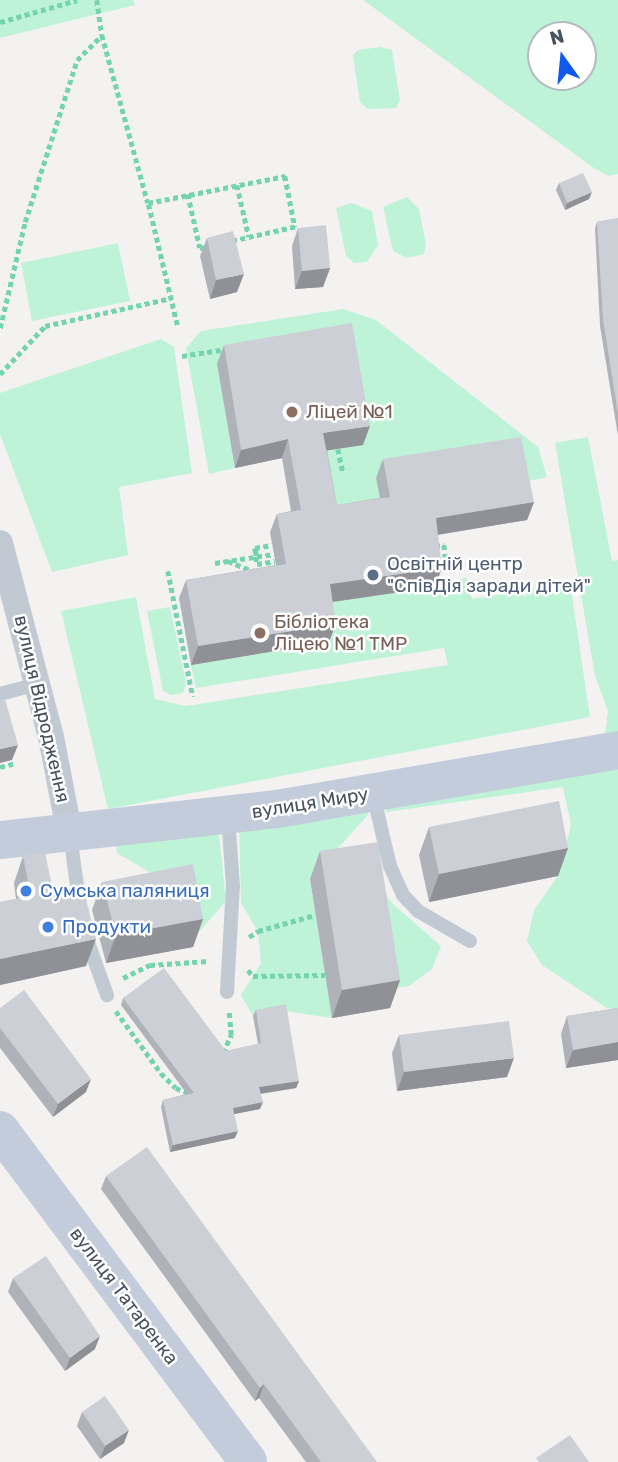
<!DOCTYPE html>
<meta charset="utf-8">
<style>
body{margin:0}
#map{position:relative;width:618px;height:1462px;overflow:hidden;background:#f4f1f1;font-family:Rubik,sans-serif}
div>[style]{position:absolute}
.green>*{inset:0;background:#bef3d8}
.path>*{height:4.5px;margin-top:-2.25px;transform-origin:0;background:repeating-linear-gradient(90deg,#73d4ae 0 5px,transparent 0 8.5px)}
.lane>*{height:14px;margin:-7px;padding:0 7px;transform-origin:7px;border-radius:7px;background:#c1cad3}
.street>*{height:26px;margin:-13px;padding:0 13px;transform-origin:13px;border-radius:13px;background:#c1cad3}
.secondary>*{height:38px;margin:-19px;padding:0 19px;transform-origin:19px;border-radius:19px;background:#c3ccdb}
.wall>*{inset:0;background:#b0b2b9}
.shaded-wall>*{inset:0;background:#909196}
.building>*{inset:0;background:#cdcfd7}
.dots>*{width:19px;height:19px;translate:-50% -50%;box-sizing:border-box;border:4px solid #fff;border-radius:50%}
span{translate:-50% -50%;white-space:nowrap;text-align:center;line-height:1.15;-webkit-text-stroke:5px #fff;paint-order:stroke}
.education-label{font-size:19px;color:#785e54}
.left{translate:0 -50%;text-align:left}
.service-label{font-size:19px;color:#4e5e75}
.street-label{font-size:19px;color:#475260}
.shop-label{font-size:19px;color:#366cbe}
.north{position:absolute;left:527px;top:21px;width:70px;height:70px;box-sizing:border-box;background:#fff;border:2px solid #b5babf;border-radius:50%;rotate:345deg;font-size:19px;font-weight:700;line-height:28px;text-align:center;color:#475260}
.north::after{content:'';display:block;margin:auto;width:24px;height:32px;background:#0d59f2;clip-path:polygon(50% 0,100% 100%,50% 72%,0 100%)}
</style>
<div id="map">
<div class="green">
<i style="clip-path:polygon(0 0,133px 0,135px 5px,0 38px)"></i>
<i style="clip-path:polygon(evenodd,363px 0,618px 0,618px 174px,609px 176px,594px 168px,363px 0,541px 35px,583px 35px,583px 77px,541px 77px,541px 35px)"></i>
<i style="clip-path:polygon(380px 47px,392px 50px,400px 100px,396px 108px,368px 109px,360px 102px,353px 55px,358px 50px)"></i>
<i style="clip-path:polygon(407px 197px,419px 209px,426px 245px,424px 254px,407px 258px,393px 251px,383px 207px)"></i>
<i style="clip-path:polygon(352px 203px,372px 211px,378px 245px,367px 262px,354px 263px,346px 256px,336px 208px)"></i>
<i style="clip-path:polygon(118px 243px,130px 301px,32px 321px,21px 263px)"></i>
<i style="clip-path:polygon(343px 309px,376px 320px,538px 447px,547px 477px,520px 483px,377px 477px,383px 515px,330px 523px,317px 452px,345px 341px,235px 468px,209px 474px,186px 348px,201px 331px)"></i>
<i style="clip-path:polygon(161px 339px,174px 347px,192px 473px,119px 487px,128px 555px,52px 572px,0 434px,0 393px)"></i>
<i style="clip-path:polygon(588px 437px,612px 561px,618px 560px,618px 741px,604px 744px,608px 711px,595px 676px,555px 443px)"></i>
<i style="clip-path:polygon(467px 578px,472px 599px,570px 583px,590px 717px,108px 809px,61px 611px,136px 597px,155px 699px,186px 706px,448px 665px,444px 648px,196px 688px,191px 665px,329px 642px,324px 603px)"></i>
<i style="clip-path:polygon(170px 607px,186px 683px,183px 693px,171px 695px,163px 691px,147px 611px)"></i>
<i style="clip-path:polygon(618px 758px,618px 1010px,607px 1008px,542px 965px,527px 941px,534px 910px,558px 876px,571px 825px,563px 787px,386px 812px,383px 798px)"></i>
<i style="clip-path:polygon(366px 802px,368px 815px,310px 879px,332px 1018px,284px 1011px,253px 1016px,241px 995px,261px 963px,258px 931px,241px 903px,239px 821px)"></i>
<i style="clip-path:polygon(218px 825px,226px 901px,192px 940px,183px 892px,117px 853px,115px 840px)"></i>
<i style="clip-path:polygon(368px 870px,393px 904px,441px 946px,432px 969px,409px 986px,387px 989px)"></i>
</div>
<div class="path">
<i style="left:97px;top:0;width:35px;rotate:82deg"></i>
<i style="left:102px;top:35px;width:174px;rotate:74.7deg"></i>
<i style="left:0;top:22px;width:80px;rotate:-15.9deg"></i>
<i style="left:237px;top:185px;width:53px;rotate:77deg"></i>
<i style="left:188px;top:194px;width:55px;rotate:77.5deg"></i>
<i style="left:200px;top:248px;width:7px;rotate:-8deg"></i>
<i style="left:177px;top:325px;width:125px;rotate:-103.4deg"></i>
<i style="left:148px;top:203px;width:140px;rotate:-11.1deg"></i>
<i style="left:285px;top:176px;width:52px;rotate:78.9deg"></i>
<i style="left:295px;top:227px;width:64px;rotate:167.3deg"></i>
<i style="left:0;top:328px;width:109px;rotate:-76.7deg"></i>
<i style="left:25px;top:222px;width:170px;rotate:-72.2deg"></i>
<i style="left:77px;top:60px;width:35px;rotate:-45deg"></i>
<i style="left:182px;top:356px;width:45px;rotate:-9deg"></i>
<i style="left:0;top:374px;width:66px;rotate:-46.8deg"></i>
<i style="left:45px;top:326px;width:129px;rotate:-12.5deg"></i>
<i style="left:338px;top:449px;width:24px;rotate:78deg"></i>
<i style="left:435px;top:546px;width:9px;rotate:-6deg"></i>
<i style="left:444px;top:545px;width:25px;rotate:83deg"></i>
<i style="left:255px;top:548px;width:17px;rotate:-10deg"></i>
<i style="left:256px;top:556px;width:8px;rotate:-97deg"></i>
<i style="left:255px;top:548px;width:16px;rotate:83deg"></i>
<i style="left:257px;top:564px;width:18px;rotate:-9deg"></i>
<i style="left:228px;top:561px;width:27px;rotate:22deg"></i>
<i style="left:215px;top:563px;width:60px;rotate:-8.7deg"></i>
<i style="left:168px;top:571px;width:128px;rotate:78.8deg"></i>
<i style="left:0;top:767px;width:16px;rotate:-14deg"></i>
<i style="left:249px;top:937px;width:11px;rotate:-34deg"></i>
<i style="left:258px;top:931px;width:59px;rotate:-15.7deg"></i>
<i style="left:248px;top:970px;width:8px;rotate:50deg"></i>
<i style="left:253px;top:976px;width:72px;rotate:-0.8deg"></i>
<i style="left:123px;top:978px;width:30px;rotate:-26deg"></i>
<i style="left:150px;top:965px;width:59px;rotate:-3.9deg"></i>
<i style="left:116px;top:1011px;width:77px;rotate:54deg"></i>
<i style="left:161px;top:1073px;width:21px;rotate:45deg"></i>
<i style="left:176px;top:1088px;width:16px;rotate:22deg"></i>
<i style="left:223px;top:1053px;width:20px;rotate:-66deg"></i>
<i style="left:231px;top:1035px;width:25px;rotate:-95deg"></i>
</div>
<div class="lane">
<i style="left:0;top:694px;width:39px;rotate:-15deg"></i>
<i style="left:373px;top:794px;width:74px;rotate:76.7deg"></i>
<i style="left:390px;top:866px;width:32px;rotate:66deg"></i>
<i style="left:403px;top:895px;width:22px;rotate:47deg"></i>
<i style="left:418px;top:911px;width:60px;rotate:30deg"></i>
<i style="left:70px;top:835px;width:73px;rotate:82.1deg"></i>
<i style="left:86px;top:937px;width:62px;rotate:70.1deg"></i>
<i style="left:227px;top:992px;width:106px;rotate:-86.8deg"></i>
<i style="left:233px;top:886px;width:69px;rotate:-94.1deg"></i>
</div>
<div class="street">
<i style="left:0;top:543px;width:201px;rotate:75.3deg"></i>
<i style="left:51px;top:737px;width:100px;rotate:79deg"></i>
</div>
<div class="secondary">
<i style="left:0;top:840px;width:279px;rotate:-6.4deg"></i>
<i style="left:277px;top:809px;width:346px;rotate:-9.8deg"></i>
<i style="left:0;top:1130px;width:414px;rotate:53.2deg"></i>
</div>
<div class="wall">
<i style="clip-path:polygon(559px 183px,589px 199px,565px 210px,556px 190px)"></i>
<i style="clip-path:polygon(618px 218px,618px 436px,600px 326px,595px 228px,597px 222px)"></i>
<i style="clip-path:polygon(298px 228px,330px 268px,323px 287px,295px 289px,292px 246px)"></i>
<i style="clip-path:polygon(207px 238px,237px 292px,210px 299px,200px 256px)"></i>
<i style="clip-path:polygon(224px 345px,363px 445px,327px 450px,337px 505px,380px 498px,376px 478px,383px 459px,534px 502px,527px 520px,438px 535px,435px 587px,333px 602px,329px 642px,191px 665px,179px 598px,186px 580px,276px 565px,270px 532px,277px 514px,291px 511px,282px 458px,235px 468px,217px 364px)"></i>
<i style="clip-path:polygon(429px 827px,568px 848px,558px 876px,429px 902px,419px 855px)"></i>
<i style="clip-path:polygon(320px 851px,400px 980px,390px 1008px,332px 1018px,310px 879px)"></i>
<i style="clip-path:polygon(23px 856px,53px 892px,86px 966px,0 985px,0 902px,16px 899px,14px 883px)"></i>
<i style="clip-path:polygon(102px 882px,203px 919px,193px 947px,106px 963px,92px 910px)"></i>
<i style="clip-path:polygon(123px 998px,226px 1051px,258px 1044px,253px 1016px,256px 1010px,299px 1081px,296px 1088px,261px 1094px,260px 1109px,234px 1114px,235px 1138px,170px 1152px,161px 1107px,163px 1100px,187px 1094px,121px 1005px)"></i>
<i style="clip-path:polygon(0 1008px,86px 1092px,53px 1117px,0 1048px)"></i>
<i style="clip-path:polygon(618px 1008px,618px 1060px,566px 1068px,561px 1034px,567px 1016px)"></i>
<i style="clip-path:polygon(399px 1035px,507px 1077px,397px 1091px,392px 1053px)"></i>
<i style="clip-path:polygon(106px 1176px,377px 1462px,306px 1462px,259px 1398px,255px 1401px,101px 1189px)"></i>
<i style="clip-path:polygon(13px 1278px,95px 1349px,65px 1371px,8px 1292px)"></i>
<i style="clip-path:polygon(82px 1412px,124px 1443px,100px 1459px,77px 1426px)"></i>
</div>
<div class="shaded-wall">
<i style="clip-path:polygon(592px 192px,589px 199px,565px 210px,567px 203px)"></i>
<i style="clip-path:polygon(330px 268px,323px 287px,295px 289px,302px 271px)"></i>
<i style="clip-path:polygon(244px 274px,237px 292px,210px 299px,216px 280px)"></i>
<i style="clip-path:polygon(370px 426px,363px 445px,317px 452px,323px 433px)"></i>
<i style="clip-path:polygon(288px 439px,282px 458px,235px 468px,241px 450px)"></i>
<i style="clip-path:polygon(534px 502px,527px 520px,429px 536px,436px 518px)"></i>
<i style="clip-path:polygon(442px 568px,435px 587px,324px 603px,330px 584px)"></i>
<i style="clip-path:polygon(336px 624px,329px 642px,191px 665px,198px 646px)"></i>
<i style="clip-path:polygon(18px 745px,12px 760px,0 763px,0 749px)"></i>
<i style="clip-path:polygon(568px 848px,558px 876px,429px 902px,439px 874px)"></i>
<i style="clip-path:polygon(203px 919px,193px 947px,106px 963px,116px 935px)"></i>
<i style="clip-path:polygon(96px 939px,86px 966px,0 985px,0 959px)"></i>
<i style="clip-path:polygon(400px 980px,390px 1008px,332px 1018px,342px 990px)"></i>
<i style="clip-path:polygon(618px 1042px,618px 1060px,566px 1068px,573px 1050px)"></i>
<i style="clip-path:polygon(514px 1058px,507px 1077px,397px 1091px,404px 1072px)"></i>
<i style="clip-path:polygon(91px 1079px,86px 1092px,53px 1117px,58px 1104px)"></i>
<i style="clip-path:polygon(299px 1081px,296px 1088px,257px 1094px,259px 1087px)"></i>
<i style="clip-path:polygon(263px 1102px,260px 1109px,230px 1115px,233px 1108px)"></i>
<i style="clip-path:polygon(238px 1131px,235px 1138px,170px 1152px,173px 1145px)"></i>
<i style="clip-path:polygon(100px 1336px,95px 1349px,65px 1371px,70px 1358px)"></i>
<i style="clip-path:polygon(264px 1384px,259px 1398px,255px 1401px,260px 1388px)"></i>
<i style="clip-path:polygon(129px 1430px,124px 1443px,100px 1459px,105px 1446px)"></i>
</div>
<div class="building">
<i style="clip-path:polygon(583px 173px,592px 192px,567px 203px,559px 183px)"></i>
<i style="clip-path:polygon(618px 218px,618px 414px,603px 319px,597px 222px)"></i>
<i style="clip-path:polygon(326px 225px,330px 268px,302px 271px,298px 228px)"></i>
<i style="clip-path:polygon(233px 231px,244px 274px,216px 280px,207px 238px)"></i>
<i style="clip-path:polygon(352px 323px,370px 426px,323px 433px,337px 505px,390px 497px,383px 459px,521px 437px,534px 502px,436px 518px,442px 568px,330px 584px,336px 624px,198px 646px,186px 580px,286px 564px,277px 514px,301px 510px,288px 439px,241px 450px,224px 345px)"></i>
<i style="clip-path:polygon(5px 699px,18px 745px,0 749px,0 700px)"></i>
<i style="clip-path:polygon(559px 801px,568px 848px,439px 874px,429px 827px)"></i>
<i style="clip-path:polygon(378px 842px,400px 980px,342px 990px,320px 851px)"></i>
<i style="clip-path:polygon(45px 852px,53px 892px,83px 887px,96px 939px,0 959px,0 902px,31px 896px,23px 856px)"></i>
<i style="clip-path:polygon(193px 864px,203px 919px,116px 935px,102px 882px)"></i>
<i style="clip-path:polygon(164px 968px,226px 1051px,261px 1043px,256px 1010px,286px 1004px,299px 1081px,259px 1087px,263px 1102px,233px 1108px,238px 1131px,173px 1145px,163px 1100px,194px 1093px,123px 998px)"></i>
<i style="clip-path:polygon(24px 990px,91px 1079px,58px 1104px,0 1028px,0 1008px)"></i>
<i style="clip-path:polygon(618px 1008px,618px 1042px,573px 1050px,567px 1016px)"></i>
<i style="clip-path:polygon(509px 1021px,514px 1058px,404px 1072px,399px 1035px)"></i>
<i style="clip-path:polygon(147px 1147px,377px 1462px,321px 1462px,264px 1384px,260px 1388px,106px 1176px)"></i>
<i style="clip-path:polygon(46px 1256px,100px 1336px,70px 1358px,13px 1278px)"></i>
<i style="clip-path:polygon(105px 1396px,129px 1430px,105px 1446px,82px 1412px)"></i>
<i style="clip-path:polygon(570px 1435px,589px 1462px,539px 1462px,536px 1458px)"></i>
</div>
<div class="dots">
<i style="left:292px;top:412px;background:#8d6e63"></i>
<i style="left:373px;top:575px;background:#5c6f8a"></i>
<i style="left:260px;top:633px;background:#8d6e63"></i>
<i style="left:26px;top:891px;background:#3f7fe0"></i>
<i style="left:48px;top:927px;background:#3f7fe0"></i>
</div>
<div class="education-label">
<span class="left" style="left:306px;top:412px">Ліцей №1</span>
<span class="left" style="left:274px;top:633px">Бібліотека<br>Ліцею №1 ТМР</span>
</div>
<div class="service-label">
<span class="left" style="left:387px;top:575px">Освітній центр<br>"СпівДія заради дітей"</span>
</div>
<div class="street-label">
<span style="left:42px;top:709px;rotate:77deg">вулиця Відродження</span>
<span style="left:310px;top:803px;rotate:-9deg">вулиця Миру</span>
<span style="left:124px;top:1296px;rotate:53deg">вулиця Татаренка</span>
</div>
<div class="shop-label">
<span class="left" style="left:40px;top:891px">Сумська паляниця</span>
<span class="left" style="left:62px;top:927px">Продукти</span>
</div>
<div class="north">N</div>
</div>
